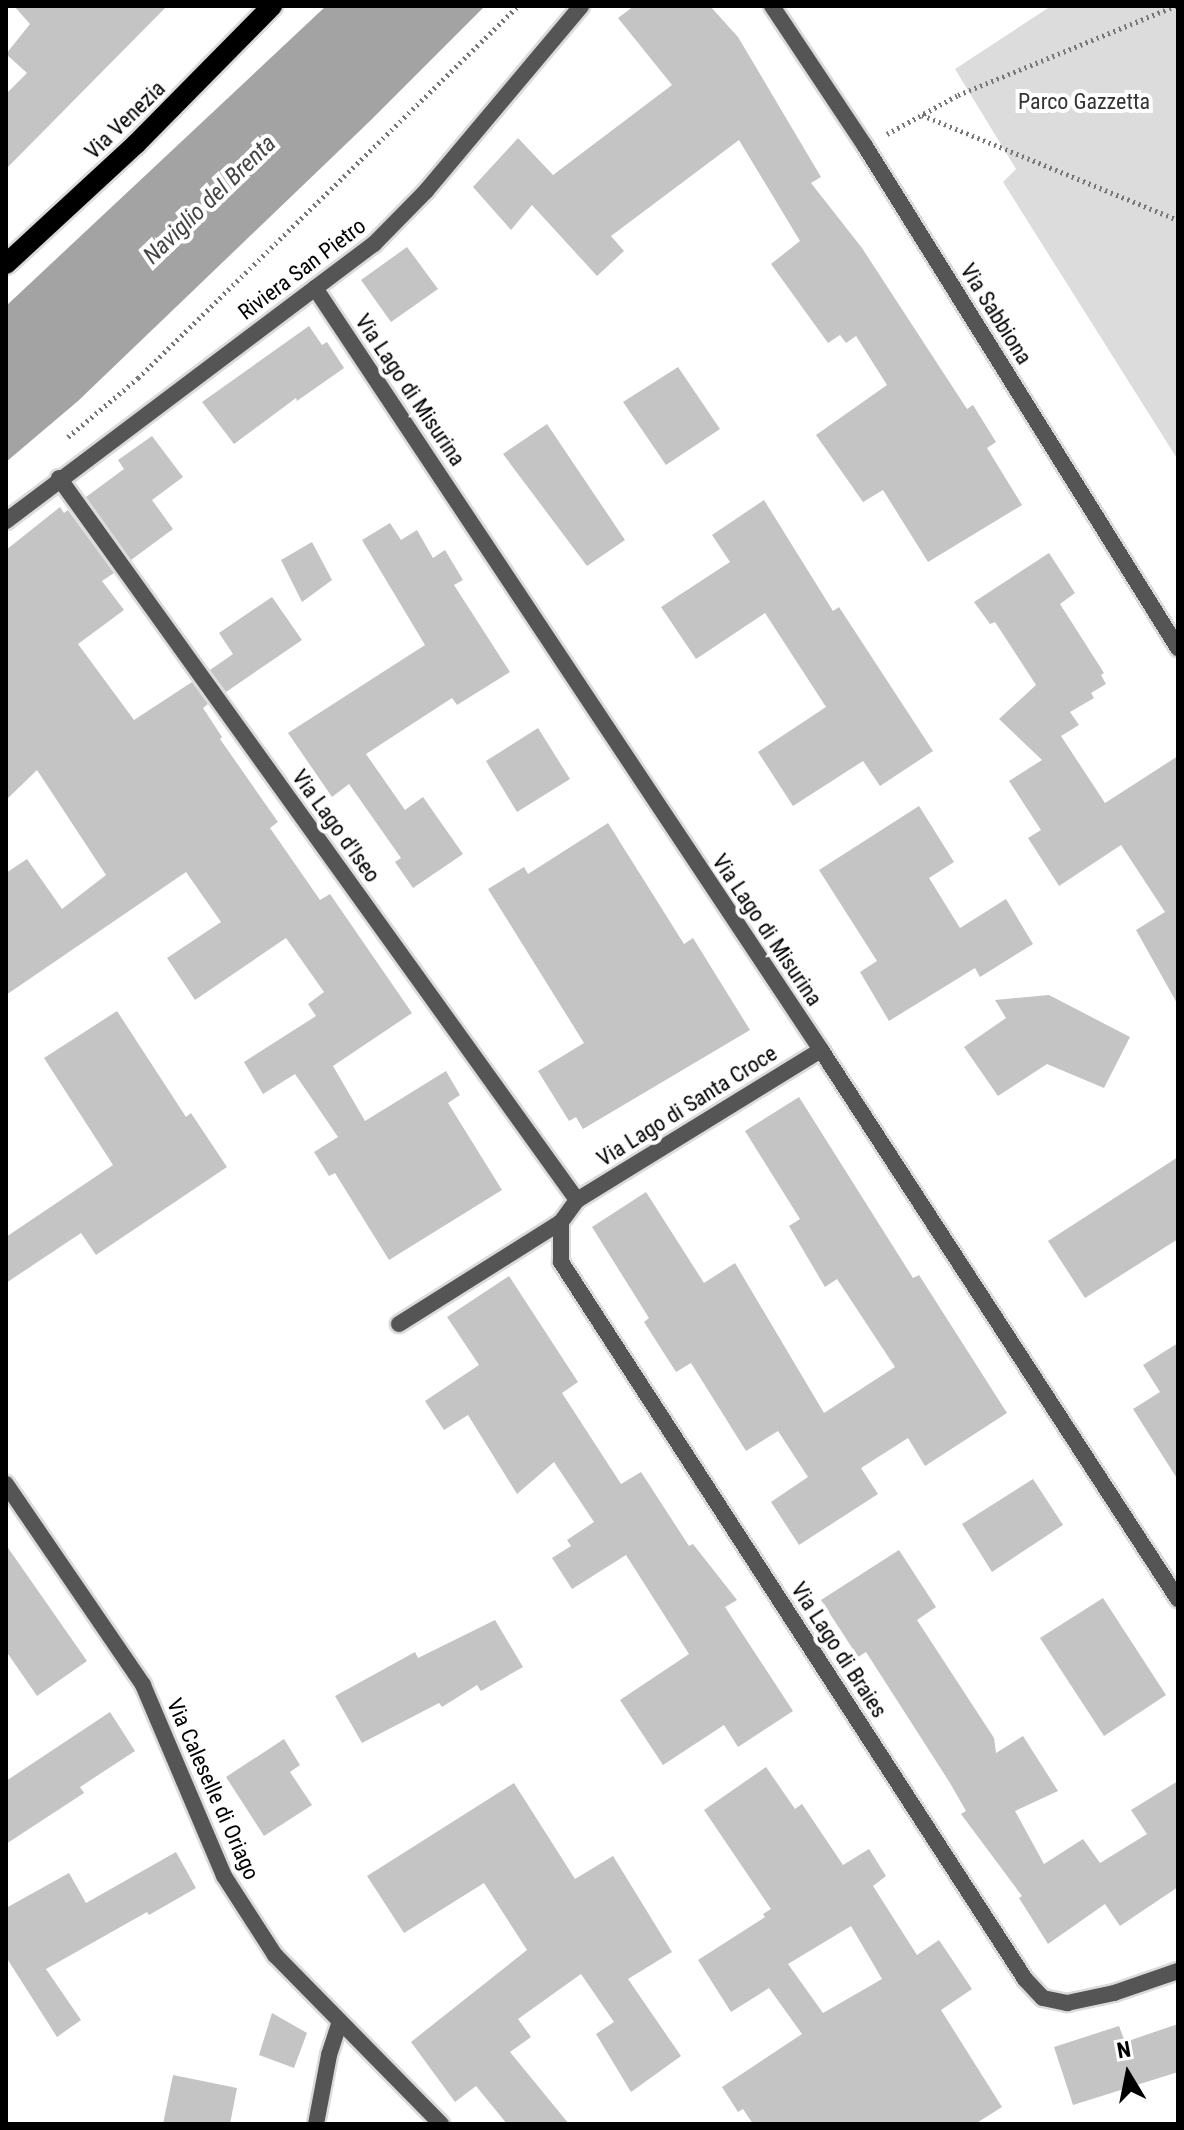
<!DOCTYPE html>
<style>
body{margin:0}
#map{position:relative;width:1184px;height:2130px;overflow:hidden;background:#fff;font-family:"Roboto Condensed",sans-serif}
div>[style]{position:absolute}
.green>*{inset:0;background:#dcdcdc}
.water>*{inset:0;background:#a3a3a3}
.building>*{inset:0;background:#c4c4c4}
.path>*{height:5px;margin-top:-2.5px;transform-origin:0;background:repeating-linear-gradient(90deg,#777 0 2px,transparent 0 6px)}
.roads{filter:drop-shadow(2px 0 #dbdbdb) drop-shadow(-2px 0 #dbdbdb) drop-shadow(0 2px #dbdbdb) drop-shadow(0 -2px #dbdbdb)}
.service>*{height:16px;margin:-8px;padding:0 8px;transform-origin:8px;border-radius:8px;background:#555}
.minor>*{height:16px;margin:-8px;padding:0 8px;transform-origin:8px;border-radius:8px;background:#555}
.tertiary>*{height:16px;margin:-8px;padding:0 8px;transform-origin:8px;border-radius:8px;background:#555}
.primary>*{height:20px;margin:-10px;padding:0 10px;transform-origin:10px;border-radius:10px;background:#000}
span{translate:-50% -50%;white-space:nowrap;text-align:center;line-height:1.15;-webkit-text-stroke:8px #fff;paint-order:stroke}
.park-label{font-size:22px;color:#333}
.street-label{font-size:22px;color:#000}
.water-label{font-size:24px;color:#444;font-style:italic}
.frame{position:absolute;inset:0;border:8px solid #000;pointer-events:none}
.north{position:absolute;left:1088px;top:2034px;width:80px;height:80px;-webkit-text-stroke:6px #fff;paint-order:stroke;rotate:350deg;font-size:22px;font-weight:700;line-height:32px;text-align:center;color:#000}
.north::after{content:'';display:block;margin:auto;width:28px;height:36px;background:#000;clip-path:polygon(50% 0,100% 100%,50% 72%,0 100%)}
</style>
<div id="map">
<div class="green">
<i style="clip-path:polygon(1051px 6px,1178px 6px,1178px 460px,1003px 182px,1016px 169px,955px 69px)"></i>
</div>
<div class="water">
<i style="clip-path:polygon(326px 6px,485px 6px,371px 120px,78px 401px,6px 462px,6px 306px)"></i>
</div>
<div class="building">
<i style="clip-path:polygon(14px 6px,167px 6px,6px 169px,6px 94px,27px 73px,6px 54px,30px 24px)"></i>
<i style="clip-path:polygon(634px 6px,710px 6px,738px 37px,821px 177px,811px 183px,862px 248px,967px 409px,973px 405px,996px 442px,987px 448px,1022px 505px,928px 562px,883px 490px,863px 502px,816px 435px,887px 385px,856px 336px,846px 343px,840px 335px,828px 343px,771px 264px,800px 241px,739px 140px,611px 236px,624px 251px,597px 276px,532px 205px,511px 230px,473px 187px,518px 138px,553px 175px,672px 85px,618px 18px)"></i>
<i style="clip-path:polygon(407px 247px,438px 289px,391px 322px,361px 280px)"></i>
<i style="clip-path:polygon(309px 326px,322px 345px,327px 342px,344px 368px,297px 401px,296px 398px,234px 444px,202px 402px)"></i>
<i style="clip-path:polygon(678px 367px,720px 429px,666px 465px,623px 402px)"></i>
<i style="clip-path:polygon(547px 424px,625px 540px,587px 566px,503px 454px)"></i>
<i style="clip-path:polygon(152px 436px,183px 477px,152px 500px,173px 529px,131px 560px,86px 497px,124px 469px,118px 460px)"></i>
<i style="clip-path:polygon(764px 500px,833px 611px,839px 607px,933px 751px,880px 786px,863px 761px,793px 806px,758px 752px,826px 707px,765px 613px,696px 659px,661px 607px,730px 562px,712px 535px)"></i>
<i style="clip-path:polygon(60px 507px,64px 513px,68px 510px,114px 573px,102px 581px,124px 610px,78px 644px,134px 720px,192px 682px,208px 704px,203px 708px,222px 737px,220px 739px,278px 822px,270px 828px,320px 900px,330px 894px,412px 1013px,333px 1066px,365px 1121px,446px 1071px,460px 1095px,448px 1103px,502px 1190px,389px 1260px,335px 1173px,329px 1176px,314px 1152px,338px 1137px,295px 1074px,263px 1094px,244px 1062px,316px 1016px,308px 1004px,324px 992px,286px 938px,195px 1000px,167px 958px,221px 922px,186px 872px,6px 995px,6px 873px,27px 859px,62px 909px,106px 875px,37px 770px,6px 800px,6px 550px)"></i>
<i style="clip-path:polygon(390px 523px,401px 540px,417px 530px,433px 558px,445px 550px,463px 580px,454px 585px,510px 672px,457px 705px,452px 698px,366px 754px,405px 810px,423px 797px,463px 854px,413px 888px,395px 862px,401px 858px,349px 784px,332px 797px,288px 733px,425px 645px,362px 540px)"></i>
<i style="clip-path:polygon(312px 542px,332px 580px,302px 602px,281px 560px)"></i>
<i style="clip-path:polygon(1049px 553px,1075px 593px,1060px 604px,1104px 673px,1101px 675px,1106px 684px,1091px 693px,1094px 698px,1070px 712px,1079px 725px,1061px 736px,1105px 803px,1178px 756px,1178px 1005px,1136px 930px,1165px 912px,1121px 845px,1059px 886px,1028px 838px,1041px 830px,1009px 781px,1042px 760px,999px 719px,1036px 685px,995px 622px,990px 624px,974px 602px)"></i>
<i style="clip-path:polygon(272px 597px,302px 640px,226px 692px,210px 670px,233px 654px,219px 633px)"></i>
<i style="clip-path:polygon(538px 728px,570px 779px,517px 812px,486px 761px)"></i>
<i style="clip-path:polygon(919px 806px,954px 862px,929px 878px,960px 928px,1006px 899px,1033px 944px,980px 977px,975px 968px,889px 1021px,860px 972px,877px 961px,819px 870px)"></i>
<i style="clip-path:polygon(608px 823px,684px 944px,693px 938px,750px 1030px,583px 1129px,576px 1117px,569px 1121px,538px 1071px,584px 1043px,488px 889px,524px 867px,528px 874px)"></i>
<i style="clip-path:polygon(1049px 995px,1130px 1037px,1104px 1088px,1047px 1064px,998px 1096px,964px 1047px,1006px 1018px,995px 1000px)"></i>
<i style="clip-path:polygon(117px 1011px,186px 1117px,191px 1113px,227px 1167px,96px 1255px,81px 1233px,6px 1283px,6px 1237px,113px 1165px,44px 1058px)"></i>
<i style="clip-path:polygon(799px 1097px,913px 1278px,919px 1275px,1007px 1413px,925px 1466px,908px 1438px,861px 1468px,878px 1494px,799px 1545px,771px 1502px,808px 1477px,778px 1431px,746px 1451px,691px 1363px,676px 1372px,644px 1322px,649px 1318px,592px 1227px,646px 1192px,704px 1283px,735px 1263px,824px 1413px,895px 1367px,837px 1279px,825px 1287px,789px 1226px,800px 1219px,745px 1131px)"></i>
<i style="clip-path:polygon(1178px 1157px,1178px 1239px,1085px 1298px,1048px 1241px)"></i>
<i style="clip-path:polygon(509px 1276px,578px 1382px,562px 1393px,621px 1484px,641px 1472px,689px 1546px,693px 1544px,737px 1600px,725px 1607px,793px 1711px,738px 1747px,724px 1725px,663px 1765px,620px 1700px,689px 1654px,626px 1555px,572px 1589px,552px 1558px,571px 1546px,567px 1540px,594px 1522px,554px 1462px,517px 1494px,468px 1415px,444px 1430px,425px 1401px,479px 1365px,447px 1317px)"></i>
<i style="clip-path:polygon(1178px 1343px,1178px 1480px,1133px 1409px,1160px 1392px,1143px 1365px)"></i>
<i style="clip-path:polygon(1033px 1479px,1063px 1525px,992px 1572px,962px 1524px)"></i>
<i style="clip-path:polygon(6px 1545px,87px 1661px,37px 1696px,6px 1651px)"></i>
<i style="clip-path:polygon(899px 1550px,936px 1607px,917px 1620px,994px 1738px,996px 1753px,1023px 1736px,1058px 1791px,1015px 1811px,1044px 1864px,1083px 1839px,1100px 1863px,1147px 1834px,1131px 1810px,1178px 1781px,1178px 1887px,1120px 1926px,1105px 1904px,1048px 1944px,1019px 1898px,1022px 1896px,961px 1814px,966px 1811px,950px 1783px,866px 1652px,858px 1657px,821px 1600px)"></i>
<i style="clip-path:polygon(1103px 1598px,1166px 1695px,1104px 1736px,1040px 1638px)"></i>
<i style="clip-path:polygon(495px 1620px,523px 1667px,481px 1691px,477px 1685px,442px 1707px,439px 1703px,362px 1743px,335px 1696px,415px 1652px,418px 1658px)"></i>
<i style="clip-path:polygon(110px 1712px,135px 1751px,80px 1787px,84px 1793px,6px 1844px,6px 1781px)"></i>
<i style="clip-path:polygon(284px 1739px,300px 1765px,290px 1772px,312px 1805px,264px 1836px,226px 1777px)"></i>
<i style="clip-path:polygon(evenodd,766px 1767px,795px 1809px,802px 1804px,843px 1865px,869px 1849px,886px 1876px,873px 1886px,917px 1955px,939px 1940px,972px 1989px,941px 2010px,1002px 2107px,975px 2124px,753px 2124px,743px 2109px,738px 2112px,722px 2087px,802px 2034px,769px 1988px,731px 2012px,698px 1960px,765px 1917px,763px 1914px,771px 1909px,704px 1810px,766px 1767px,851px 1926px,882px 1979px,823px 2013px,788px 1964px,851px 1926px)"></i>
<i style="clip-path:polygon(514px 1783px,575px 1879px,613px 1856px,672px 1952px,628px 1979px,681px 2056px,631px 2092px,596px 2034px,614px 2022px,581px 1974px,518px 2019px,531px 2037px,510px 2052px,569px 2124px,507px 2124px,476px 2086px,455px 2102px,411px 2042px,527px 1950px,484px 1883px,404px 1933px,367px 1876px)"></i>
<i style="clip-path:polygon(176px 1852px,196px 1888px,149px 1915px,147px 1912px,46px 1969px,81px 2020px,57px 2037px,6px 1957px,6px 1908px,69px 1873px,86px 1903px)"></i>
<i style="clip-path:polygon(272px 2013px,307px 2033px,294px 2068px,259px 2055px)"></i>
<i style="clip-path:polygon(1178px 2024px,1178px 2072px,1073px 2105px,1054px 2047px,1119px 2026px,1125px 2042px)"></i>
<i style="clip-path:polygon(173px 2075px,237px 2088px,230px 2124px,163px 2124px)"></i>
</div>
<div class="path">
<i style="left:922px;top:115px;width:277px;rotate:22.3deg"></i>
<i style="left:887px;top:134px;width:81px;rotate:-28.8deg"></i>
<i style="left:958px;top:95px;width:235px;rotate:-22.3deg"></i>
<i style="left:68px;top:437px;width:92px;rotate:-40.1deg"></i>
<i style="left:138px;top:378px;width:532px;rotate:-44.39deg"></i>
</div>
<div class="roads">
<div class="service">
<i style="left:316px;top:2124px;width:70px;rotate:-79.3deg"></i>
<i style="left:329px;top:2055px;width:35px;rotate:-72deg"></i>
</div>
<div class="minor">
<i style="left:315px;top:288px;width:915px;rotate:56.41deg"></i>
<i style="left:821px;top:1050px;width:655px;rotate:56.97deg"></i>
<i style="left:59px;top:478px;width:889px;rotate:54.34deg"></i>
<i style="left:6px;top:521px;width:461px;rotate:-37deg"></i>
<i style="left:374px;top:244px;width:74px;rotate:-45.5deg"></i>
<i style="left:426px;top:191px;width:241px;rotate:-50deg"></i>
<i style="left:821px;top:1050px;width:286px;rotate:148.4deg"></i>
<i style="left:577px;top:1200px;width:27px;rotate:126deg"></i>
<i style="left:561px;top:1222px;width:40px;rotate:90deg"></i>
<i style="left:561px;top:1262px;width:854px;rotate:57.09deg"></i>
<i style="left:1025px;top:1979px;width:26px;rotate:47deg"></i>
<i style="left:1043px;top:1998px;width:25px;rotate:12deg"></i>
<i style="left:1067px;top:2003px;width:48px;rotate:-12deg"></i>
<i style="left:1114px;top:1993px;width:68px;rotate:-19deg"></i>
<i style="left:399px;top:1324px;width:191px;rotate:-32.2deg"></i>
<i style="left:6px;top:1484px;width:243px;rotate:55.7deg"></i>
<i style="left:143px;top:1685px;width:207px;rotate:67deg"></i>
<i style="left:224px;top:1876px;width:94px;rotate:57.2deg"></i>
<i style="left:275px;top:1955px;width:237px;rotate:45.5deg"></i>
</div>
<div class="tertiary">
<i style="left:772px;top:6px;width:168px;rotate:56.4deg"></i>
<i style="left:865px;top:146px;width:592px;rotate:58.06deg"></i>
</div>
<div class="primary">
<i style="left:6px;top:264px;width:177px;rotate:-42.7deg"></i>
<i style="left:136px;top:144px;width:194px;rotate:-45.4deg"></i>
</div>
</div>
<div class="park-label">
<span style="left:1084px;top:102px">Parco Gazzetta</span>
</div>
<div class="street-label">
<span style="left:125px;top:120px;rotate:-44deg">Via Venezia</span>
<span style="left:302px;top:269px;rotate:-37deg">Riviera San Pietro</span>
<span style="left:996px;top:314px;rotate:58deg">Via Sabbiona</span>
<span style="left:410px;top:390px;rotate:56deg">Via Lago di Misurina</span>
<span style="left:336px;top:826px;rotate:54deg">Via Lago d'Iseo</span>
<span style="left:767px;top:930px;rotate:56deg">Via Lago di Misurina</span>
<span style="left:687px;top:1106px;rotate:-32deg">Via Lago di Santa Croce</span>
<span style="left:839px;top:1650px;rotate:57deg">Via Lago di Braies</span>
<span style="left:213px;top:1789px;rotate:66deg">Via Caleselle di Oriago</span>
</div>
<div class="water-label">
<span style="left:210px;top:200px;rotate:-44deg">Naviglio del Brenta</span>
</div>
<div class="frame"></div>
<div class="north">N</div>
</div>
